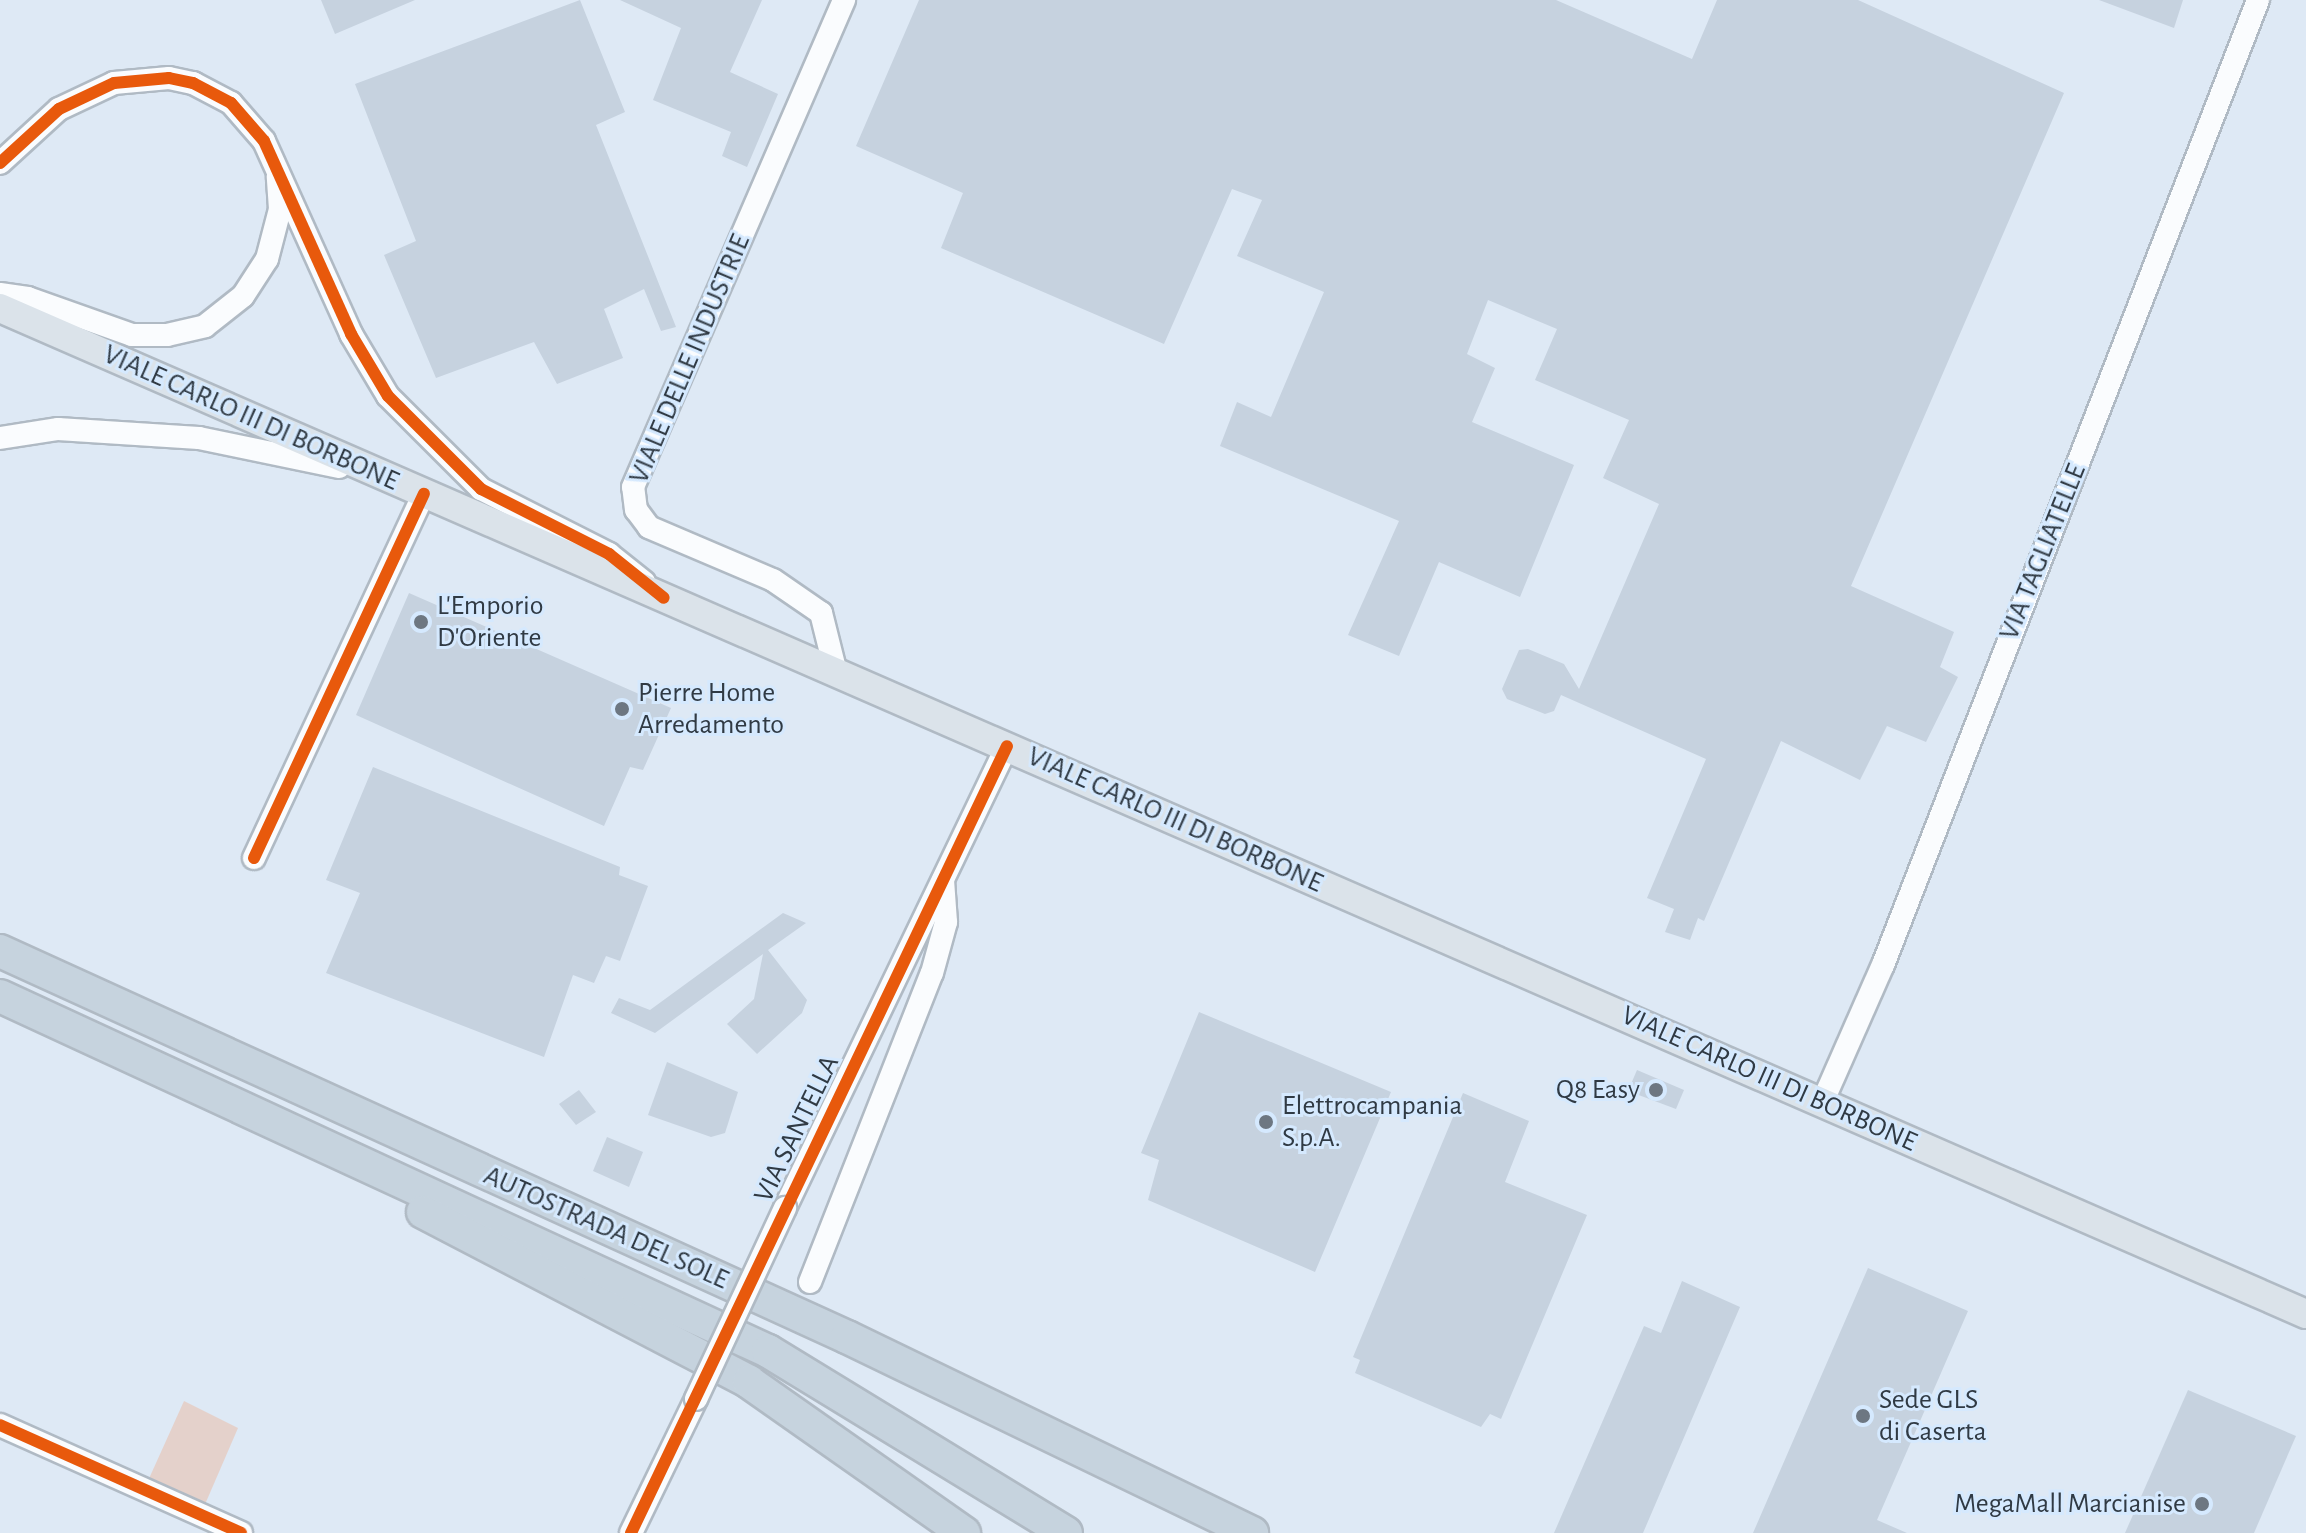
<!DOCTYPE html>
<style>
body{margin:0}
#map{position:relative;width:2306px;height:1533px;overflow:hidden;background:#dee9f5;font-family:"Alegreya Sans",sans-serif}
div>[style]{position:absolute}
.green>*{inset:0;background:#e4d1cb}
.building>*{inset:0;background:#c6d2df}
.roads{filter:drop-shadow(2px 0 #b0bac4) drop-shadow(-2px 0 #b0bac4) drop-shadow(0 2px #b0bac4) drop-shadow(0 -2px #b0bac4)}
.minor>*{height:22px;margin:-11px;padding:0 11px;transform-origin:11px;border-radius:11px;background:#fafcfe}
.major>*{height:28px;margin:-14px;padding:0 14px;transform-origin:14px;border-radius:14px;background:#dbe3ea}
.highway>*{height:32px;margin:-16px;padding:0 16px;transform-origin:16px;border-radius:16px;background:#c6d3de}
.bridges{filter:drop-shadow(2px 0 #b0bac4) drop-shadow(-2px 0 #b0bac4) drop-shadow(0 2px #b0bac4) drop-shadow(0 -2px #b0bac4)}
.minor-bridge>*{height:22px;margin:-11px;padding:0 11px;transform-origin:11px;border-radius:11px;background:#fafcfe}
.cycleway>*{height:12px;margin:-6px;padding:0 6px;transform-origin:6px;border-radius:6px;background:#e8590c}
.dots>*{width:22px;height:22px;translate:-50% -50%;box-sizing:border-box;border:4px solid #d5e9fe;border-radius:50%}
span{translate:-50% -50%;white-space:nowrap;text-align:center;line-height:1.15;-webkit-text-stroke:6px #d5e9fe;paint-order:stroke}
.street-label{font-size:28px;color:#303a44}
.poi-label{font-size:28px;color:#303a44}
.left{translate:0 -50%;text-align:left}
.right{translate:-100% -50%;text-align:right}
</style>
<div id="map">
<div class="green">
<i style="clip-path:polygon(184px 1401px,238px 1428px,203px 1509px,147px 1483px)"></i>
</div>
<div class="building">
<i style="clip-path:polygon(321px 0,415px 0,335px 34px)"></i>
<i style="clip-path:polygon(580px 0,625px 112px,596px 125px,676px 327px,661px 331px,644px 289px,604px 309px,623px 358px,557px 384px,534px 342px,436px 378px,384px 255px,416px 241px,355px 84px)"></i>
<i style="clip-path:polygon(620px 0,762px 0,730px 72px,778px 94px,747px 167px,722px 156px,731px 132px,653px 100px,681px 28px)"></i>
<i style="clip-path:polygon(919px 0,1556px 0,1692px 59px,1717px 0,1858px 0,2064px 93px,1851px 586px,1954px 632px,1940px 667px,1958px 677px,1926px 742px,1887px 726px,1860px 780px,1781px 741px,1704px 921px,1698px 918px,1690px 940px,1665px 932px,1674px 909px,1647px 898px,1706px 759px,1561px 695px,1554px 711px,1545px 714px,1507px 699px,1502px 689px,1519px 650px,1528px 649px,1564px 664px,1579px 689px,1659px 504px,1603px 478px,1629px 420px,1535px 380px,1557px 329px,1488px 300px,1467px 354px,1495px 368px,1472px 422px,1574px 465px,1520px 597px,1439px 562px,1399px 656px,1348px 635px,1399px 521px,1220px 446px,1237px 402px,1271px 417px,1324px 292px,1237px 256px,1262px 200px,1232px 189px,1164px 344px,941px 248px,963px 193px,856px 146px)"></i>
<i style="clip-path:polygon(2099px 0,2183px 0,2174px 28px)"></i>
<i style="clip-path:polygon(409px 593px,671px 708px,643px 770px,630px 767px,604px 826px,356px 715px)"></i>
<i style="clip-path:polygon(373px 767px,620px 867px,619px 875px,648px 886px,620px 961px,606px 956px,594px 983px,573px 975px,544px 1057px,326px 973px,360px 893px,326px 880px)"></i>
<i style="clip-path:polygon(783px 913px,806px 923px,768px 950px,807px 1000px,802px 1013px,757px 1054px,727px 1024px,754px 999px,763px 954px,655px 1033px,611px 1013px,619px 998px,650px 1010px)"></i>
<i style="clip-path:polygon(1199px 1012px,1391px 1092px,1315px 1272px,1148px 1200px,1159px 1160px,1141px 1153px)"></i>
<i style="clip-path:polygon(667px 1062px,738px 1092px,725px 1133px,711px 1137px,648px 1115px)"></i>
<i style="clip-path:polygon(1637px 1070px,1684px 1090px,1676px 1109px,1628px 1091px)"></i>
<i style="clip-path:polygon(579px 1090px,596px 1112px,576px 1125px,559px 1104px)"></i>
<i style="clip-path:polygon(1463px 1093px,1529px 1121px,1505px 1182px,1587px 1215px,1501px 1419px,1490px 1414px,1481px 1427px,1355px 1373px,1360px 1360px,1353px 1357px)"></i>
<i style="clip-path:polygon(607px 1137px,643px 1152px,629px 1187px,593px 1171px)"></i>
<i style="clip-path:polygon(1868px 1268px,1968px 1311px,1877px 1520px,1907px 1533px,1753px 1533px)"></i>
<i style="clip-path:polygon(1682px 1281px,1740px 1307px,1643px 1533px,1554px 1533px,1644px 1326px,1661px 1333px)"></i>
<i style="clip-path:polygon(2188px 1390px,2296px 1436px,2254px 1533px,2125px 1533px)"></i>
</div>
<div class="roads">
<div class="minor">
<i style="left:0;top:163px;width:80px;rotate:-42.5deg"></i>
<i style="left:59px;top:109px;width:61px;rotate:-25.3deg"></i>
<i style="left:114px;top:83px;width:55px;rotate:-5.2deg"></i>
<i style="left:169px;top:78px;width:25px;rotate:12deg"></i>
<i style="left:193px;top:83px;width:43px;rotate:27.8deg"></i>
<i style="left:231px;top:103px;width:50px;rotate:49deg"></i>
<i style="left:264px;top:141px;width:212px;rotate:65.7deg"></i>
<i style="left:351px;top:334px;width:72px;rotate:59.2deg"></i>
<i style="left:388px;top:396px;width:132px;rotate:45deg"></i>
<i style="left:481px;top:489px;width:144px;rotate:26.9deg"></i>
<i style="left:609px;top:554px;width:45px;rotate:38.7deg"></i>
<i style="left:0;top:294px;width:28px;rotate:8deg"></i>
<i style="left:28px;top:298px;width:110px;rotate:19.6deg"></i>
<i style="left:132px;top:335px;width:35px"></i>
<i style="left:167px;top:335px;width:39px;rotate:-13deg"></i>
<i style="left:205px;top:326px;width:48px;rotate:-38.3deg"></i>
<i style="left:243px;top:296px;width:44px;rotate:-57deg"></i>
<i style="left:267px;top:259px;width:52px;rotate:-75.4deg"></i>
<i style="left:280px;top:209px;width:32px;rotate:-94deg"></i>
<i style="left:0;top:438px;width:59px;rotate:-8.8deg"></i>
<i style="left:58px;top:429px;width:141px;rotate:3.7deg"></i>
<i style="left:199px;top:438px;width:143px;rotate:11.7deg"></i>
<i style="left:836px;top:673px;width:62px;rotate:-104deg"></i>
<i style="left:821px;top:613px;width:58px;rotate:-145.5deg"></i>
<i style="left:773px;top:580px;width:135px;rotate:-156.9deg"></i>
<i style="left:649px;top:527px;width:21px;rotate:-127deg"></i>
<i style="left:636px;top:510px;width:23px;rotate:-97deg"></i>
<i style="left:633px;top:487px;width:531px;rotate:-66.57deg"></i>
<i style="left:254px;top:858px;width:402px;rotate:-65deg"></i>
<i style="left:1822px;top:1103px;width:151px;rotate:-66.2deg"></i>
<i style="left:1883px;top:965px;width:1035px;rotate:-68.76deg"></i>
<i style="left:785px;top:1208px;width:513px;rotate:-64.33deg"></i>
<i style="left:810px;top:1282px;width:332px;rotate:-68.5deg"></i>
<i style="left:932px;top:973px;width:53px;rotate:-74.6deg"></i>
<i style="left:946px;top:922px;width:42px;rotate:-94.1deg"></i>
<i style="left:0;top:1425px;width:264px;rotate:24.1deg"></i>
<i style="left:631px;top:1533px;width:149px;rotate:-64.1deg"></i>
</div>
<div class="major">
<i style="left:0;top:308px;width:2516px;rotate:23.57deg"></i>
</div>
<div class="highway">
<i style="left:0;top:951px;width:931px;rotate:24.5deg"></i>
<i style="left:847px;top:1337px;width:450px;rotate:25.8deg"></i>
<i style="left:0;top:996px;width:846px;rotate:24.81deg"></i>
<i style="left:768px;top:1351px;width:349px;rotate:31.4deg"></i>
<i style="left:423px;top:1212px;width:368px;rotate:27.5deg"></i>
<i style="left:749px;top:1382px;width:263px;rotate:35.1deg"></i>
</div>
</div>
<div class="bridges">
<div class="minor-bridge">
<i style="left:696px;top:1399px;width:211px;rotate:-65deg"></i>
</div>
</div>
<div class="cycleway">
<i style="left:0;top:163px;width:80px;rotate:-42.5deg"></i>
<i style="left:59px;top:109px;width:61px;rotate:-25.3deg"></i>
<i style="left:114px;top:83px;width:55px;rotate:-5.2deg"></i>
<i style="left:169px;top:78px;width:25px;rotate:12deg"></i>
<i style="left:193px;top:83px;width:43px;rotate:27.8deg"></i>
<i style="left:231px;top:103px;width:50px;rotate:49deg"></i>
<i style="left:264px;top:141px;width:212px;rotate:65.7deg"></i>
<i style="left:351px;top:334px;width:72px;rotate:59.2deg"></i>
<i style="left:388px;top:396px;width:132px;rotate:45deg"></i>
<i style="left:481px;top:489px;width:144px;rotate:26.9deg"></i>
<i style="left:609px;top:554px;width:70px;rotate:38.7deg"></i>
<i style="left:254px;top:858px;width:402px;rotate:-65deg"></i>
<i style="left:0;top:1425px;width:264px;rotate:24.1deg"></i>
<i style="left:631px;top:1533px;width:872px;rotate:-64.46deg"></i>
</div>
<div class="dots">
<i style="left:421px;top:622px;background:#6d7782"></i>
<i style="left:622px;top:709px;background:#6d7782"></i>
<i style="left:1656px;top:1090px;background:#6d7782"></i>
<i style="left:1266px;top:1122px;background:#6d7782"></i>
<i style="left:1863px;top:1416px;background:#6d7782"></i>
<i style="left:2202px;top:1504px;background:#6d7782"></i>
</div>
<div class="street-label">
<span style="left:690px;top:359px;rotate:-67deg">VIALE DELLE INDUSTRIE</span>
<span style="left:251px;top:418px;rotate:24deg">VIALE CARLO III DI BORBONE</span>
<span style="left:2043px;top:552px;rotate:-68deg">VIA TAGLIATELLE</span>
<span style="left:1175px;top:820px;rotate:24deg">VIALE CARLO III DI BORBONE</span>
<span style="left:1769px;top:1079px;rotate:24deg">VIALE CARLO III DI BORBONE</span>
<span style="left:797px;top:1129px;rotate:-64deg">VIA SANTELLA</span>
<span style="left:606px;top:1228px;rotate:24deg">AUTOSTRADA DEL SOLE</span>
</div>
<div class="poi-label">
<span class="left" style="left:437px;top:622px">L'Emporio<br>D'Oriente</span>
<span class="left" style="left:638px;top:709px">Pierre Home<br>Arredamento</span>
<span class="right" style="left:1640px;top:1090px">Q8 Easy</span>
<span class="left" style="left:1282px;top:1122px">Elettrocampania<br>S.p.A.</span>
<span class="left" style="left:1879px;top:1416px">Sede GLS<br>di Caserta</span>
<span class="right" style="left:2186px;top:1504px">MegaMall Marcianise</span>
</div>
</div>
